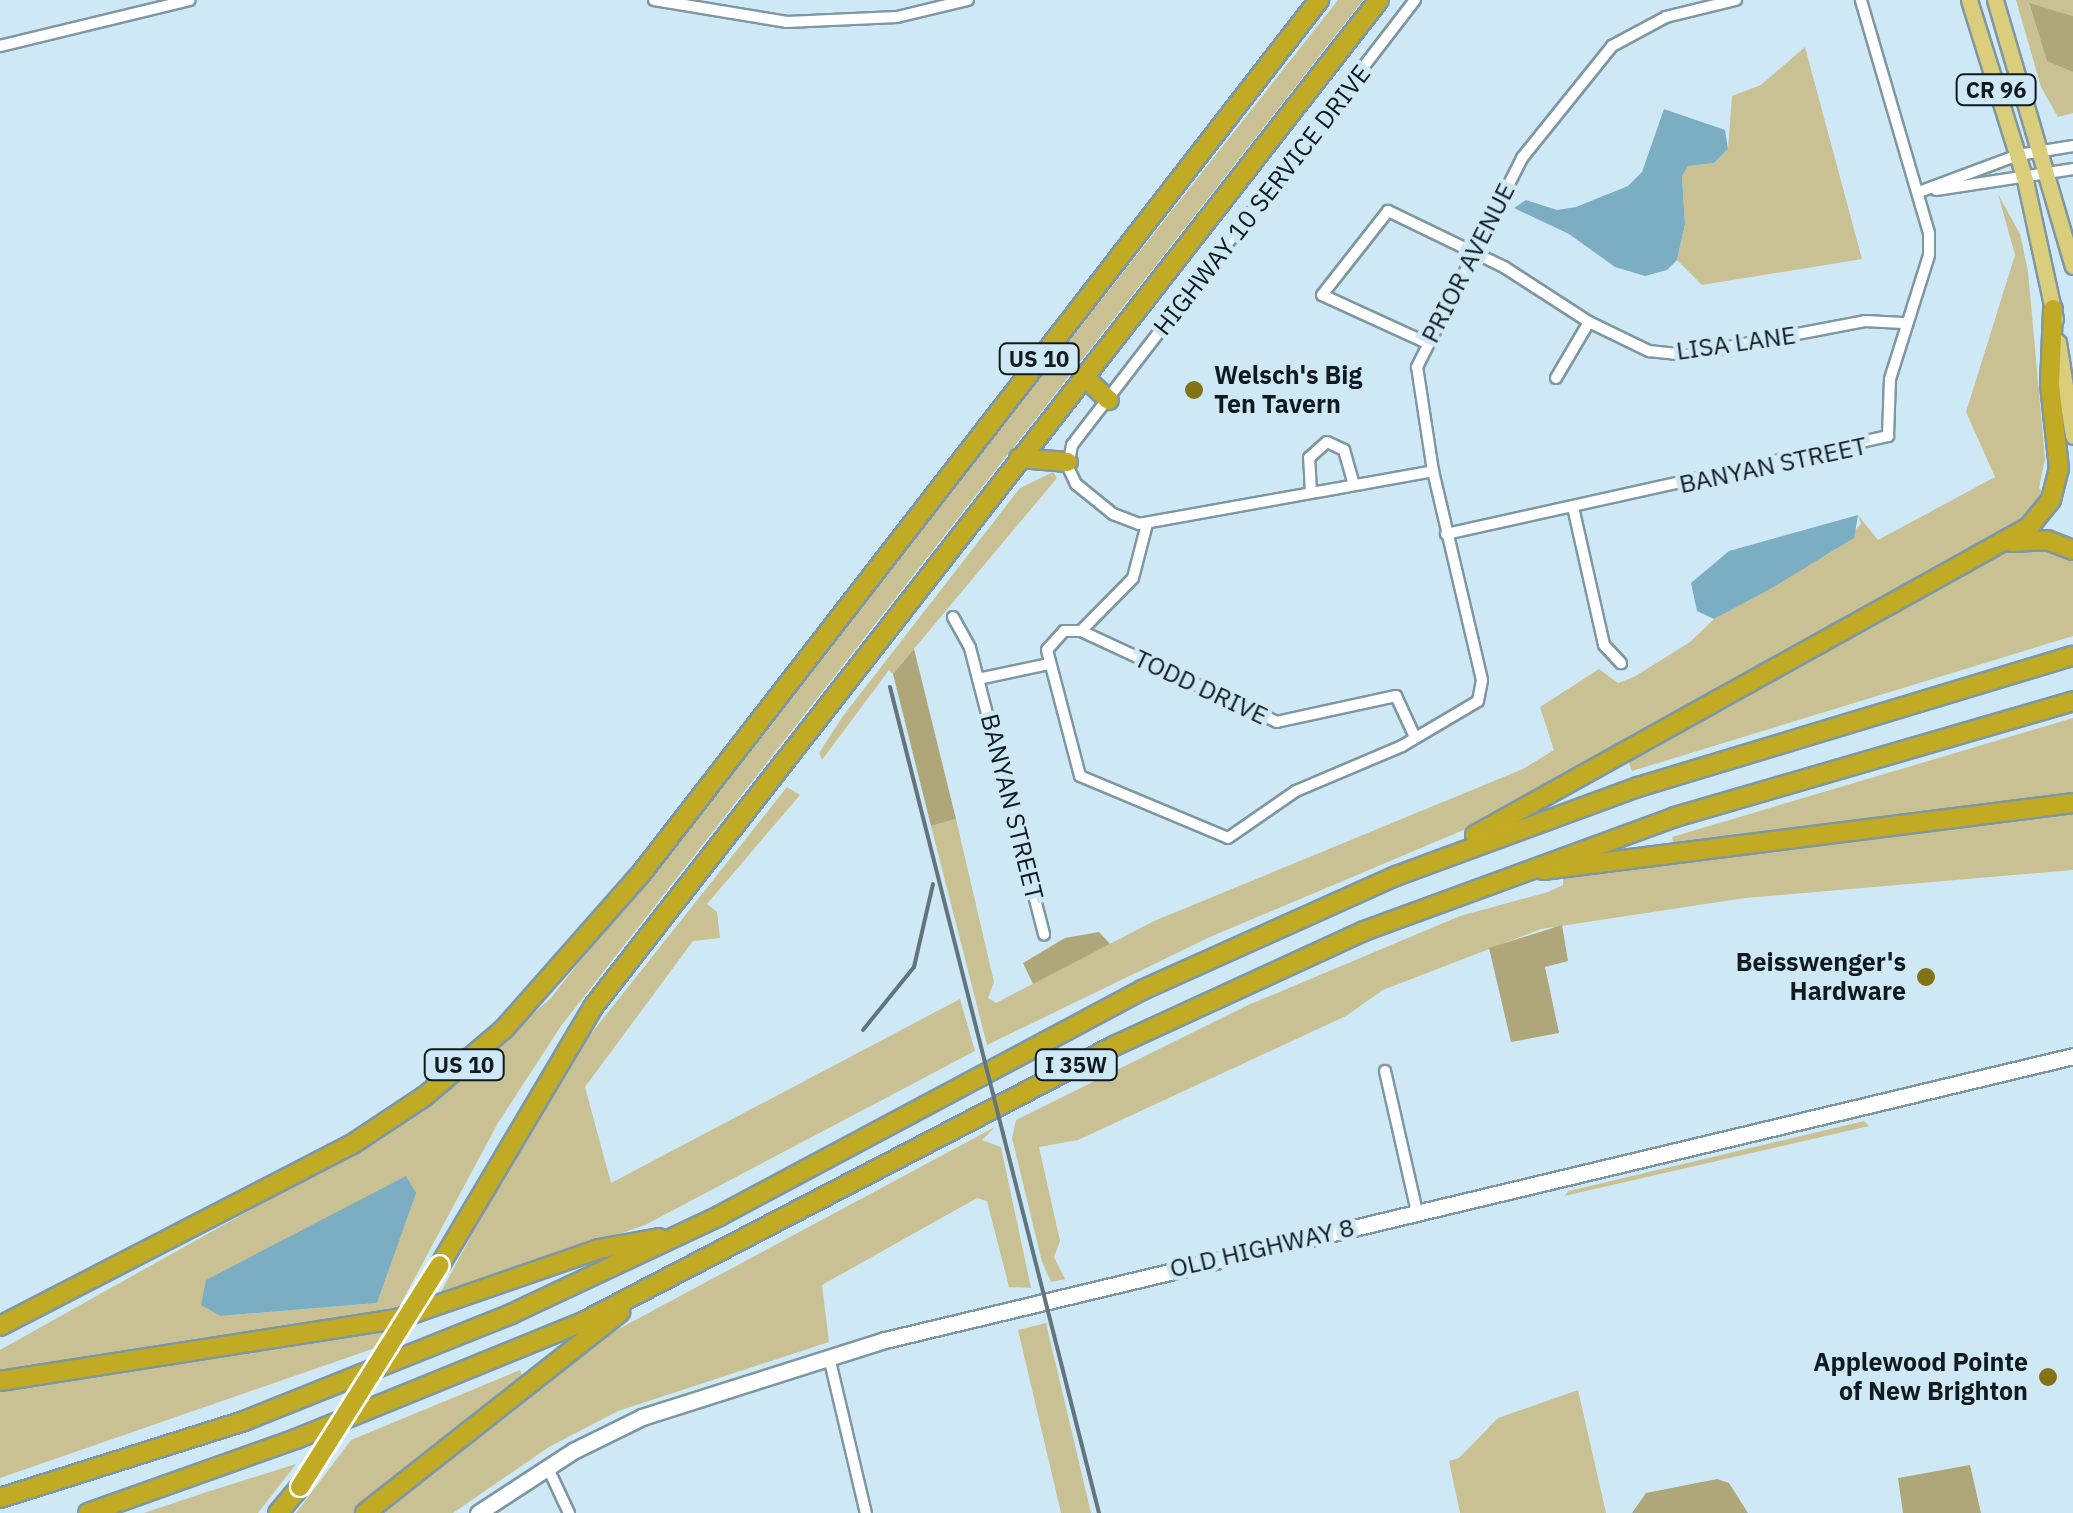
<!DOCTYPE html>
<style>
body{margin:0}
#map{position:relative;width:2073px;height:1513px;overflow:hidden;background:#cee9f5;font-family:"IBM Plex Sans",sans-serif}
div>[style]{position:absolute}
.green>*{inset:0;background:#c9c194}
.forest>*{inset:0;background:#afa679}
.water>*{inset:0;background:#7baec3}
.roads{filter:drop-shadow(2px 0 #7e97a2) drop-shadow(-2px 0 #7e97a2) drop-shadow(0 2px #7e97a2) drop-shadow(0 -2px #7e97a2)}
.street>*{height:10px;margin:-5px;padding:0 5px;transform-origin:5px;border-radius:5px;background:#fff}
.secondary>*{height:15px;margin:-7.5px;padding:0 7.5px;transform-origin:7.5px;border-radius:7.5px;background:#fff}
.primary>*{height:15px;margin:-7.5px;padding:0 7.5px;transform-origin:7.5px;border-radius:7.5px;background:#dacd7c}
.highway>*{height:18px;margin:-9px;padding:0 9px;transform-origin:9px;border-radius:9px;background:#c2ab24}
.rail>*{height:4px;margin:-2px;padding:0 2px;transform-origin:2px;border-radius:2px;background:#63747c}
.bridges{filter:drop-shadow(2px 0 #fff) drop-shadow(-2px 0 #fff) drop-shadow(0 2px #fff) drop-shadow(0 -2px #fff)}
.highway-bridge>*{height:18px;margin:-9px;padding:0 9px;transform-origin:9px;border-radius:9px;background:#c2ab24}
.dots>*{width:28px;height:28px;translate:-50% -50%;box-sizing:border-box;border:5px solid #cee9f5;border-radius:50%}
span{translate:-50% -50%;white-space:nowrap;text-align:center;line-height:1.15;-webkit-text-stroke:10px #cee9f5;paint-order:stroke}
.shield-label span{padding:2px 8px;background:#cee9f5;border:2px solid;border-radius:8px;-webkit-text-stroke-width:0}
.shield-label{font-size:22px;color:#111b1f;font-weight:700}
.street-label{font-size:25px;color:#111b1f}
.poi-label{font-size:25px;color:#111b1f;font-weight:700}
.left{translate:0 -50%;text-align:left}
.right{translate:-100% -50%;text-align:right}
</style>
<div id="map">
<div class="green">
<i style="clip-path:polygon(evenodd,1338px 0,1363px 0,561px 1026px,498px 1123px,397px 1311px,0 1375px,0 1350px,409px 1121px,550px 999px,1338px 0,415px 1193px,377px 1303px,221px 1316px,206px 1280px,289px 1238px,415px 1193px)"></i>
<i style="clip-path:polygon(2016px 0,2073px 0,2073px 16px,2029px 4px,2047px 60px,2073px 72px,2073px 113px,2058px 117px,2041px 87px)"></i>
<i style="clip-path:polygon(1805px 47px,1862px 259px,1702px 285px,1677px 260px,1685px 224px,1682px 176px,1687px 166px,1714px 163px,1728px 149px,1732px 96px,1761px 85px)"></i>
<i style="clip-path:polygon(1998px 194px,2020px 234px,2028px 271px,2045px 459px,2039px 488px,2044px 495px,2023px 520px,1499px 815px,1210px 937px,987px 1045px,931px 826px,956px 819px,994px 982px,988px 998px,996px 1003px,1154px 921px,1523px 769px,1554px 750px,1540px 707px,1599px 669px,1618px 683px,1634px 677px,1690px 642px,1714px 619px,1835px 550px,1861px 524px,1858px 515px,1878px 540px,1995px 477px,1966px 412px,2015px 255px)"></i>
<i style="clip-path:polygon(1053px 472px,1057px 478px,893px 674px,889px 670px,822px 760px,819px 753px,843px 716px,1020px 488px)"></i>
<i style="clip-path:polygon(2043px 547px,2073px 560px,2073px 636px,1632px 771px,1628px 760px,2000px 553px)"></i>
<i style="clip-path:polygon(2073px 718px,2073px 794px,1673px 843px,1672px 837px)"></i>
<i style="clip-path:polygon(787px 787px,800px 795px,707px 904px,717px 912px,720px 938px,693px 941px,585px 1087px,611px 1183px,960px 999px,975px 1051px,645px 1225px,437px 1299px,559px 1074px)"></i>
<i style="clip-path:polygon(2073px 812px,2073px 870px,1745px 898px,1541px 929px,1383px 990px,1346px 1016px,1078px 1140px,1039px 1147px,1060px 1241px,1054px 1257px,1065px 1279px,1051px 1282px,1042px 1262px,1012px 1138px,1016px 1120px,1246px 1006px,1460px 916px,1548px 892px,1563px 885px,1563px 877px,1610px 865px)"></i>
<i style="clip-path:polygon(1864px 1121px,1869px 1126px,1564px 1196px,1569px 1191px)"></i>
<i style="clip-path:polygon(995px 1127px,982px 1140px,1001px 1147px,1031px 1288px,1009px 1287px,987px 1201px,977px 1198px,822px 1285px,829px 1342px,618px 1411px,549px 1447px,453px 1513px,381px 1513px,613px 1332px)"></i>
<i style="clip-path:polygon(1046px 1323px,1091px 1513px,1061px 1513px,1018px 1330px)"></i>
<i style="clip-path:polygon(391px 1325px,378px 1347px,0 1478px,0 1388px)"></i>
<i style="clip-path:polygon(520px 1370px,524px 1380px,359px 1513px,296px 1513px,351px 1440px)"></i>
<i style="clip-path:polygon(1578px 1390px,1606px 1513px,1460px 1513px,1449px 1461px,1459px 1458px,1498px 1418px)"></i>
<i style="clip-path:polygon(296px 1464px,258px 1513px,144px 1513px,210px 1491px)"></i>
</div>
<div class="forest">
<i style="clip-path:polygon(2029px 3px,2073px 16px,2073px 72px,2047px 61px)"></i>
<i style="clip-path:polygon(914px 649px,956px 819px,931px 826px,893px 674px)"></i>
<i style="clip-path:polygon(1562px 925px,1568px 961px,1545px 967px,1559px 1033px,1511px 1042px,1489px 948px)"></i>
<i style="clip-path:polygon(1099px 932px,1110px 944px,1033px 984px,1023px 963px,1065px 938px)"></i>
<i style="clip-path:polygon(1970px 1465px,1981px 1513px,1903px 1513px,1898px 1478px)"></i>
<i style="clip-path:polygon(1717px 1479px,1729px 1483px,1748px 1513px,1632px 1513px,1646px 1493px)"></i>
</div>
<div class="water">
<i style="clip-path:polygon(1664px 109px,1725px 130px,1728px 149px,1714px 163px,1688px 166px,1682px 176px,1685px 224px,1677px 260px,1667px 270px,1645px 276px,1615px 267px,1569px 234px,1514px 208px,1526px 200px,1557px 210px,1576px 207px,1628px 186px,1642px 172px)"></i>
<i style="clip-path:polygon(1858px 515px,1854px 538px,1770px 589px,1714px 619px,1697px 611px,1691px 583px,1729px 551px)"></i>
<i style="clip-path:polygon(406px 1176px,416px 1193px,377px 1303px,221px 1316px,201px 1305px,206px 1280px)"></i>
</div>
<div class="roads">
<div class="street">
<i style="left:654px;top:0;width:135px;rotate:9.4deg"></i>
<i style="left:787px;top:22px;width:110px;rotate:-2.6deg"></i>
<i style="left:897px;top:17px;width:73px;rotate:-13.5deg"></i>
<i style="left:1415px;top:0;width:562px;rotate:127.62deg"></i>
<i style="left:1072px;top:445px;width:22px;rotate:100deg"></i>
<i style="left:1068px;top:467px;width:19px;rotate:65deg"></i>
<i style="left:1076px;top:484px;width:48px;rotate:39deg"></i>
<i style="left:1113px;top:514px;width:28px;rotate:21deg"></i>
<i style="left:1139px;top:524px;width:299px;rotate:-10.2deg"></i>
<i style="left:0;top:46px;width:195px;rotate:-13.6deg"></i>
<i style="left:1936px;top:190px;width:139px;rotate:-8.7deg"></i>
<i style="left:1919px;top:192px;width:106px;rotate:-20.5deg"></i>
<i style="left:2018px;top:155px;width:56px;rotate:-9.3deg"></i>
<i style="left:1427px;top:343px;width:115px;rotate:-155.4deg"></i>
<i style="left:1322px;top:295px;width:107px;rotate:-51.8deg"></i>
<i style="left:1388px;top:211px;width:129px;rotate:25.8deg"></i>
<i style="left:1504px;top:267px;width:101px;rotate:32.9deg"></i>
<i style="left:1589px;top:322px;width:67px;rotate:25.8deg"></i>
<i style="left:1649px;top:351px;width:38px;rotate:6deg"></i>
<i style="left:1687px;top:355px;width:181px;rotate:-10.8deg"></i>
<i style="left:1865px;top:321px;width:38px;rotate:3deg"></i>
<i style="left:1556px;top:378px;width:65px;rotate:-59.5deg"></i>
<i style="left:1311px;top:493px;width:35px;rotate:-93deg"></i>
<i style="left:1309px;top:458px;width:24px;rotate:-42deg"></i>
<i style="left:1327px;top:442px;width:19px;rotate:25deg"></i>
<i style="left:1344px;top:450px;width:36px;rotate:74deg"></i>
<i style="left:1573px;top:507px;width:141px;rotate:77.3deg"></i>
<i style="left:1604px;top:645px;width:25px;rotate:47deg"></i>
<i style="left:1446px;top:534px;width:453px;rotate:-12.5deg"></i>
<i style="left:1888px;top:436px;width:57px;rotate:-88deg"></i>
<i style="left:1890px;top:379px;width:130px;rotate:-72.5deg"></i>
<i style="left:1929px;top:255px;width:22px;rotate:-90deg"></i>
<i style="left:1929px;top:233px;width:243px;rotate:-106.3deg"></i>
<i style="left:953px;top:617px;width:35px;rotate:61deg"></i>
<i style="left:970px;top:648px;width:296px;rotate:75.5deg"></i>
<i style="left:1081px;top:631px;width:74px;rotate:-45.5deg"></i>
<i style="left:1133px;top:578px;width:56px;rotate:-75.5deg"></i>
<i style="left:978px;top:679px;width:73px;rotate:-11.9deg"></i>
<i style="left:1414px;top:735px;width:43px;rotate:-114.8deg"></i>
<i style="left:1396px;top:696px;width:122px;rotate:167.7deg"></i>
<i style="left:1277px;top:722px;width:216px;rotate:-155.1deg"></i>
<i style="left:1081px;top:631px;width:17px;rotate:180deg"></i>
<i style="left:1064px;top:631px;width:25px;rotate:132deg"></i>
<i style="left:1047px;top:650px;width:130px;rotate:75.3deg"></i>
<i style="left:1080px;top:776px;width:160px;rotate:22.7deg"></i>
<i style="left:1228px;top:838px;width:83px;rotate:-34.7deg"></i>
<i style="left:1296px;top:791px;width:115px;rotate:-23deg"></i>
<i style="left:1402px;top:746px;width:88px;rotate:-30.6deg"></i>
<i style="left:1478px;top:701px;width:21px;rotate:-79deg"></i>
<i style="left:1482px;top:680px;width:215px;rotate:-103.2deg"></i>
<i style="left:1433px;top:471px;width:105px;rotate:-98.7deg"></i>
<i style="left:1417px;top:367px;width:234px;rotate:-63.3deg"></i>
<i style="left:1522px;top:158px;width:144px;rotate:-51.2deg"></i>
<i style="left:1612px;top:46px;width:61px;rotate:-28.2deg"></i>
<i style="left:1666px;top:17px;width:72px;rotate:-13.7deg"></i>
<i style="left:1385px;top:1071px;width:145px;rotate:77.2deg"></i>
<i style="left:829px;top:1357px;width:160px;rotate:76.7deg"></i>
<i style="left:547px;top:1466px;width:52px;rotate:64.9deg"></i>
</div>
<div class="secondary">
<i style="left:478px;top:1513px;width:113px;rotate:-33.1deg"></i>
<i style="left:573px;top:1451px;width:77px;rotate:-26.2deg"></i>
<i style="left:642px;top:1417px;width:255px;rotate:-17.6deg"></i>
<i style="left:885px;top:1340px;width:1221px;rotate:-13.44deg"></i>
</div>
<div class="primary">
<i style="left:1969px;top:0;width:189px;rotate:72.7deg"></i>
<i style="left:2025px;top:180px;width:142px;rotate:77.8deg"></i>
<i style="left:1995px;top:0;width:277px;rotate:73.7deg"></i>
<i style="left:2058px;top:342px;width:95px;rotate:80.9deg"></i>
</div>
<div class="highway">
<i style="left:1084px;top:377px;width:34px;rotate:43deg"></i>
<i style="left:1019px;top:458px;width:49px;rotate:4.7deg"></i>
<i style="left:2012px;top:542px;width:35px;rotate:-3deg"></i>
<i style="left:2047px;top:540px;width:28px;rotate:21deg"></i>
<i style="left:1475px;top:835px;width:634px;rotate:-29.07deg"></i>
<i style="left:2029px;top:527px;width:35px;rotate:-51deg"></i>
<i style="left:2051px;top:500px;width:32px;rotate:-76deg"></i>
<i style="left:2059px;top:469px;width:84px;rotate:-96.1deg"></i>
<i style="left:2050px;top:385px;width:76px;rotate:-87.7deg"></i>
<i style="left:1543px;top:870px;width:534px;rotate:-7.2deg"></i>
<i style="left:440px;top:1265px;width:300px;rotate:-59.3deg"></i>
<i style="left:593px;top:1007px;width:1277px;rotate:-52.03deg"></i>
<i style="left:0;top:1326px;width:395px;rotate:-27.3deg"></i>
<i style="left:351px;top:1145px;width:89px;rotate:-33.5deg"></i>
<i style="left:425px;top:1096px;width:104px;rotate:-40.3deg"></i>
<i style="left:504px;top:1029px;width:205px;rotate:-48.6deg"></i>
<i style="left:640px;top:875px;width:1108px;rotate:-52.19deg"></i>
<i style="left:0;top:1381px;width:402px;rotate:-8.9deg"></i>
<i style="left:397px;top:1319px;width:214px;rotate:-19.1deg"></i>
<i style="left:599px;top:1249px;width:61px;rotate:-10.4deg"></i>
<i style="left:0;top:1498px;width:256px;rotate:-17.5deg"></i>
<i style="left:244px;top:1421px;width:288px;rotate:-21.8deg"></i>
<i style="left:511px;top:1314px;width:230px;rotate:-25.2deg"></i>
<i style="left:719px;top:1216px;width:480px;rotate:-28.1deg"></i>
<i style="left:1142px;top:990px;width:278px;rotate:-24.2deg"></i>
<i style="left:1396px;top:876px;width:258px;rotate:-20.2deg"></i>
<i style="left:1638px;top:787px;width:454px;rotate:-16.8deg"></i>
<i style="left:88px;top:1513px;width:221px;rotate:-19.6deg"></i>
<i style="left:296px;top:1439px;width:310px;rotate:-22.2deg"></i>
<i style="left:583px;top:1322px;width:598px;rotate:-27.46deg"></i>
<i style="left:1114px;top:1046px;width:275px;rotate:-24.7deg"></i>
<i style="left:1364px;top:931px;width:331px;rotate:-20.1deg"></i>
<i style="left:1675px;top:817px;width:415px;rotate:-16.2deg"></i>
<i style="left:278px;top:1513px;width:34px;rotate:-50deg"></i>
<i style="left:365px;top:1513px;width:325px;rotate:-38.2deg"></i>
</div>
</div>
<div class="rail">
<i style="left:890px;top:687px;width:852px;rotate:75.8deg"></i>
<i style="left:863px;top:1030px;width:81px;rotate:-51deg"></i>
<i style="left:914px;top:967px;width:85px;rotate:-77.1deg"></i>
</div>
<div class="bridges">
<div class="highway-bridge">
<i style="left:300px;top:1487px;width:262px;rotate:-57.8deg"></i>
</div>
</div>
<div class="dots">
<i style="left:1194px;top:390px;background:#837315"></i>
<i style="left:1926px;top:977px;background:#837315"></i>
<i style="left:2048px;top:1377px;background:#837315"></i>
</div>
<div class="shield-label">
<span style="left:1996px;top:90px">CR 96</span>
<span style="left:1039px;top:359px">US 10</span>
<span style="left:464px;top:1065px">US 10</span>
<span style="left:1076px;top:1065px">I 35W</span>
</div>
<div class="street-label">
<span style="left:1262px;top:200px;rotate:-52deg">HIGHWAY 10 SERVICE DRIVE</span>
<span style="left:1468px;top:263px;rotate:-63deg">PRIOR AVENUE</span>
<span style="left:1736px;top:343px;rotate:-8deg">LISA LANE</span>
<span style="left:1773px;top:465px;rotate:-12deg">BANYAN STREET</span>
<span style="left:1201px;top:687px;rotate:25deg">TODD DRIVE</span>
<span style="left:1012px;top:807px;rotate:76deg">BANYAN STREET</span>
<span style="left:1262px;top:1248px;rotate:-13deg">OLD HIGHWAY 8</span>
</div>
<div class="poi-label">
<span class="left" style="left:1214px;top:390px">Welsch's Big<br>Ten Tavern</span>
<span class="right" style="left:1906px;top:977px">Beisswenger's<br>Hardware</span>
<span class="right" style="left:2028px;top:1377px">Applewood Pointe<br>of New Brighton</span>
</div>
</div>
